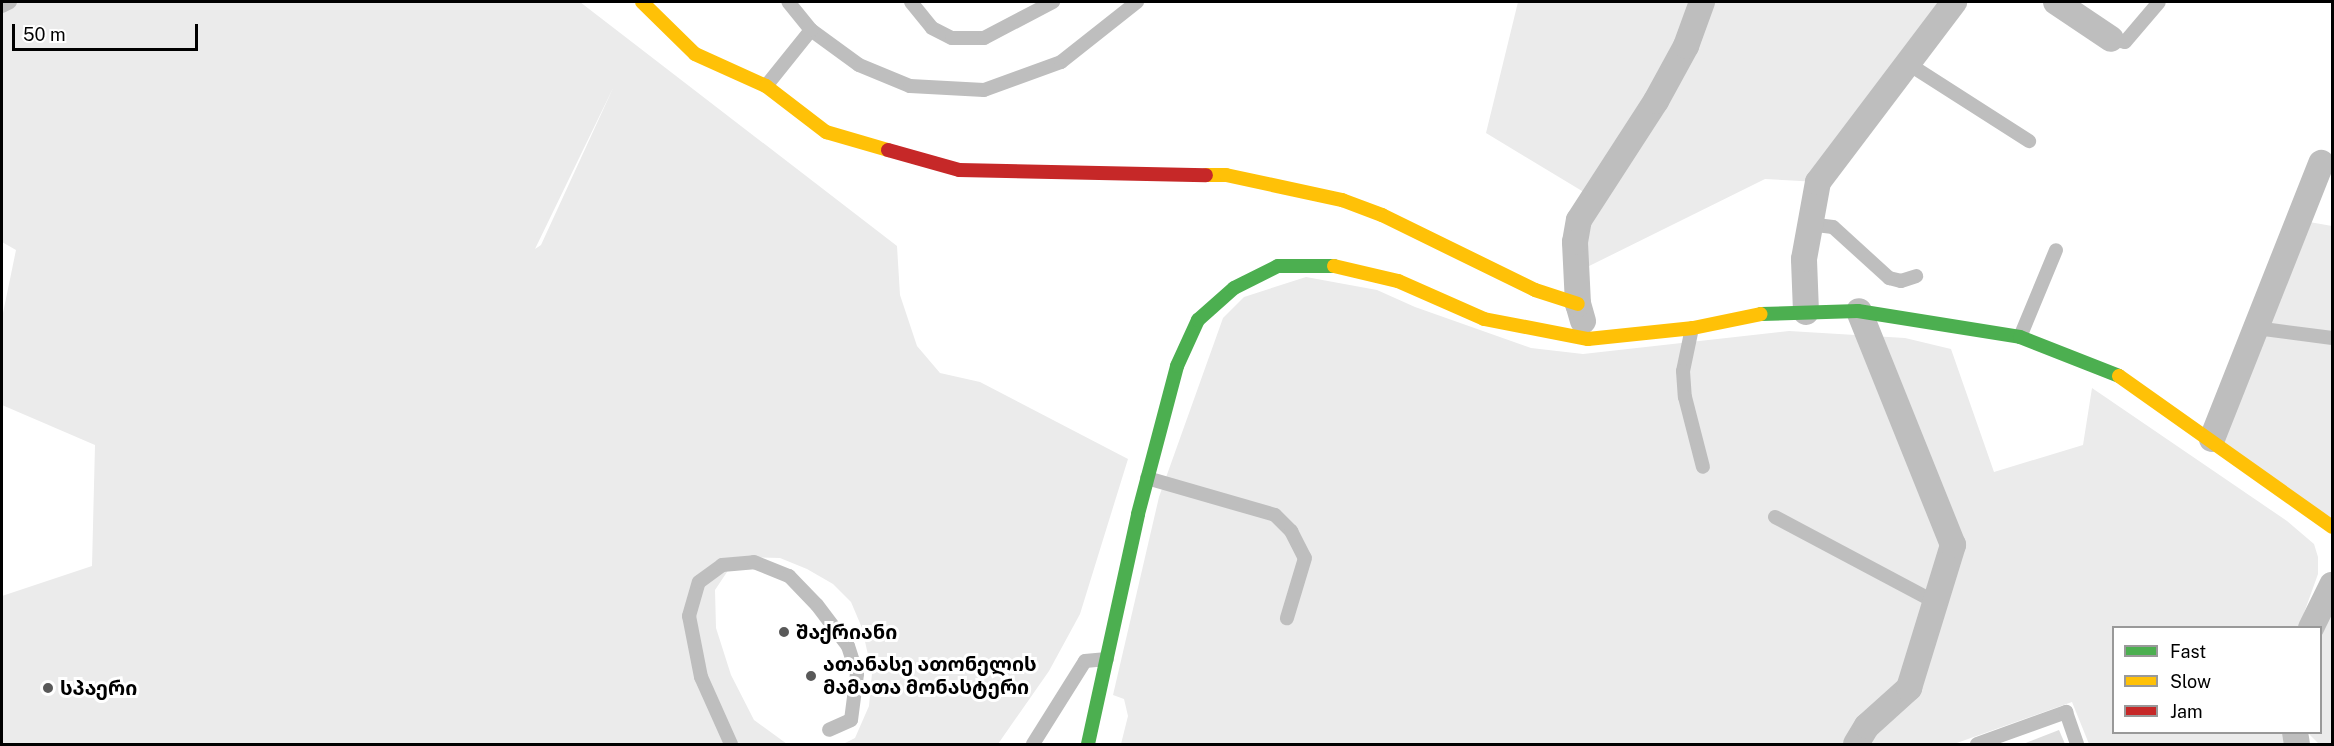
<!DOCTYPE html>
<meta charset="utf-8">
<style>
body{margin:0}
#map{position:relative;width:2334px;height:746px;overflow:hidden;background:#fff;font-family:"Public Sans","Noto Sans Georgian",sans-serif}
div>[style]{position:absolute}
.green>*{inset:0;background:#ebebeb}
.building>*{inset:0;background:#dedede}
.lane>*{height:14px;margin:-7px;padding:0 7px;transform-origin:7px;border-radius:7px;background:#bebebe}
.street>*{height:26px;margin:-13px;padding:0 13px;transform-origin:13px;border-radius:13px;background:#bebebe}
.fast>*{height:14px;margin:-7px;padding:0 7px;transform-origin:7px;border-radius:7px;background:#4caf50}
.slow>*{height:14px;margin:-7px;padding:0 7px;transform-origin:7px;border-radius:7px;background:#ffc107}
.jam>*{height:14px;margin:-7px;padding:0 7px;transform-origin:7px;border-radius:7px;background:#c62828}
.dots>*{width:16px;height:16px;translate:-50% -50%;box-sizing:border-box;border:3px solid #fff;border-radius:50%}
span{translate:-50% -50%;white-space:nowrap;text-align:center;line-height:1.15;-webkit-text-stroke:6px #fff;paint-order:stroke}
.poi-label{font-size:20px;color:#000;font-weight:700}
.left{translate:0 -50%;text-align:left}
.frame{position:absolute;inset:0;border:3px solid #000;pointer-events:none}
.legend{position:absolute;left:2112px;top:626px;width:210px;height:108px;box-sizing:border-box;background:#fff;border:2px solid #999;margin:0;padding:8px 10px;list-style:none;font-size:18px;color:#000}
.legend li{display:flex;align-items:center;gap:12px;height:30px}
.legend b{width:30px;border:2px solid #999}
.scale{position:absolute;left:12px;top:24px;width:186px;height:27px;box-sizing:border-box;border:3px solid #000;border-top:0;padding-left:8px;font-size:18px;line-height:21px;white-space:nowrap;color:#000;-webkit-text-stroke:4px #fff;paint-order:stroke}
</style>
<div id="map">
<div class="green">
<i style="clip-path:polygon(evenodd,2px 2px,580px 2px,897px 246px,900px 295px,917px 346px,940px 373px,980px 382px,1128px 459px,1080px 614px,1049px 671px,998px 744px,843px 744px,855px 738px,869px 706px,872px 673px,862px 628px,851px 602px,833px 584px,807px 569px,780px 558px,744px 557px,729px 569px,715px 590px,716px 628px,731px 675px,754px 720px,787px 744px,2px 744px,2px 596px,92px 566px,95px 445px,2px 405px,2px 318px,16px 250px,2px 242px,2px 2px,614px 86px,541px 245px,535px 249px,614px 86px)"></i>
<i style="clip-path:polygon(1518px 2px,1954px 2px,1818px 182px,1765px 179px,1577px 272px,1592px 197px,1486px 133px)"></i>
<i style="clip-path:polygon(2298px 220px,2332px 226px,2332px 527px,2212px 440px)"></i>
<i style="clip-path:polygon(1306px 277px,1377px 290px,1415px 307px,1531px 348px,1583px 354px,1789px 331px,1905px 338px,1951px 349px,1994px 472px,2083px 445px,2092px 388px,2287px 521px,2314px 544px,2318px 557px,2318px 574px,2299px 627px,2114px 628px,2114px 732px,2288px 733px,2291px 744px,2089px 744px,2072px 702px,1954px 744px,1121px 744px,1128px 716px,1124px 699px,1113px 695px,1159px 497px,1223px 318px,1244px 297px)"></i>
<i style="clip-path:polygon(2332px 592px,2332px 744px,2319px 744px,2308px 733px,2320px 732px,2320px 628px)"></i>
</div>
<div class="building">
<i style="clip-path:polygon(2059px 730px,2065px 744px,2023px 744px)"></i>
</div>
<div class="lane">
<i style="left:911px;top:2px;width:33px;rotate:51deg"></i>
<i style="left:932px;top:28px;width:22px;rotate:27deg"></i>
<i style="left:952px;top:38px;width:32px"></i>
<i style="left:984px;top:38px;width:78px;rotate:-27.6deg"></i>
<i style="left:2px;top:6px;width:9px;rotate:-27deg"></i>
<i style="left:811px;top:30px;width:59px;rotate:36.1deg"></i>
<i style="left:859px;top:65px;width:55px;rotate:22.4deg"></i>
<i style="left:910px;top:86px;width:74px;rotate:3.1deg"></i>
<i style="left:984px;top:90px;width:82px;rotate:-20deg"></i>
<i style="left:1061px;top:62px;width:97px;rotate:-38.3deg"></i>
<i style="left:2111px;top:39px;width:14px;rotate:12deg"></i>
<i style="left:2125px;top:42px;width:52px;rotate:-49.6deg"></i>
<i style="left:1907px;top:63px;width:145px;rotate:32.6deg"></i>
<i style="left:766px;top:86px;width:72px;rotate:-51.2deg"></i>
<i style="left:811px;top:30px;width:36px;rotate:-129deg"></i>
<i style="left:1808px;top:224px;width:25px;rotate:7deg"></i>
<i style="left:1833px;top:227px;width:76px;rotate:42.3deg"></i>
<i style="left:1889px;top:278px;width:12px;rotate:14deg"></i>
<i style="left:1901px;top:281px;width:16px;rotate:-18deg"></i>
<i style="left:1692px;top:328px;width:44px;rotate:101.8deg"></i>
<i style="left:1683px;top:371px;width:26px;rotate:86deg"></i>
<i style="left:1685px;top:397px;width:72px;rotate:75.6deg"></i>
<i style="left:2256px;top:328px;width:77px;rotate:7.5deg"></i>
<i style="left:2020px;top:337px;width:94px;rotate:-67.5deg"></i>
<i style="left:1147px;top:478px;width:133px;rotate:16.1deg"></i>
<i style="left:1275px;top:515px;width:23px;rotate:45deg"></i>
<i style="left:1291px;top:531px;width:30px;rotate:63deg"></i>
<i style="left:1305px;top:558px;width:63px;rotate:106.7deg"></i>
<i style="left:1775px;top:517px;width:183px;rotate:28deg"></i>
<i style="left:731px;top:744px;width:73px;rotate:-114.1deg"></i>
<i style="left:701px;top:677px;width:62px;rotate:-101.1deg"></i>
<i style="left:689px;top:616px;width:35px;rotate:-74deg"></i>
<i style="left:699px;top:582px;width:29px;rotate:-36deg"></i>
<i style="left:722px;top:565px;width:32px;rotate:-5deg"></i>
<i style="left:754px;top:562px;width:38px;rotate:22deg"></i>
<i style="left:789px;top:576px;width:40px;rotate:46deg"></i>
<i style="left:817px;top:605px;width:51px;rotate:52.9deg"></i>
<i style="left:848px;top:646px;width:29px;rotate:72deg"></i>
<i style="left:857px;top:674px;width:46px;rotate:97.4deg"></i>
<i style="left:851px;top:720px;width:24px;rotate:156deg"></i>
<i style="left:1033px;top:744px;width:98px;rotate:-57.9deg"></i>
<i style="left:1085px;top:661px;width:22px;rotate:-5deg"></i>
<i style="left:1977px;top:744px;width:95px;rotate:-19.8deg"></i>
<i style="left:2066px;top:712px;width:34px;rotate:71deg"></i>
</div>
<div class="street">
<i style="left:2056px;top:2px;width:66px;rotate:33.9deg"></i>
<i style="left:1806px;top:312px;width:53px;rotate:-92.2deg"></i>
<i style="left:1804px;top:259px;width:78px;rotate:-79.7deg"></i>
<i style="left:1818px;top:182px;width:226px;rotate:-52.9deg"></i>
<i style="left:1583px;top:321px;width:18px;rotate:-106deg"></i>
<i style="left:1578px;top:304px;width:62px;rotate:-92.8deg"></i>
<i style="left:1575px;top:242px;width:22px;rotate:-80deg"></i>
<i style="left:1579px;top:220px;width:142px;rotate:-57.1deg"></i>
<i style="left:1656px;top:101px;width:63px;rotate:-61.4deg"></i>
<i style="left:1686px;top:46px;width:47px;rotate:-70deg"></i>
<i style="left:2212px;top:439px;width:297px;rotate:-68.4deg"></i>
<i style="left:2311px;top:628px;width:48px;rotate:-64deg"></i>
<i style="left:2295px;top:732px;width:12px;rotate:81deg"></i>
<i style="left:1856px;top:744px;width:21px;rotate:-59deg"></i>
<i style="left:1867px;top:726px;width:57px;rotate:-42.1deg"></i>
<i style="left:1909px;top:688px;width:150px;rotate:-72.9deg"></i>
<i style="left:1953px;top:545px;width:252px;rotate:-111.9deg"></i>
</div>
<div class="fast">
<i style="left:1761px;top:314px;width:97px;rotate:-1.8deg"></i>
<i style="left:1858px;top:311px;width:164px;rotate:9.1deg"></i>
<i style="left:2020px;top:337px;width:106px;rotate:21.5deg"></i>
<i style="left:1088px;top:744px;width:235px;rotate:-77.7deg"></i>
<i style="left:1138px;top:514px;width:153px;rotate:-75.2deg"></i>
<i style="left:1177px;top:366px;width:51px;rotate:-65.5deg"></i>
<i style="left:1198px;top:320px;width:48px;rotate:-41.6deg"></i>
<i style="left:1234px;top:288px;width:49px;rotate:-26.6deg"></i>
<i style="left:1278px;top:266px;width:56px"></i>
</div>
<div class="slow">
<i style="left:642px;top:2px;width:74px;rotate:44.5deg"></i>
<i style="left:695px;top:54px;width:78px;rotate:24.3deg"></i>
<i style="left:766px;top:86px;width:76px;rotate:37.5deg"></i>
<i style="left:826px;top:132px;width:65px;rotate:16.2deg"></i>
<i style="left:1206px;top:175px;width:20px"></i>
<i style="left:1226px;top:175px;width:119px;rotate:12.2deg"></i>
<i style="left:1342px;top:200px;width:43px;rotate:20.6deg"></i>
<i style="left:1382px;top:215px;width:170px;rotate:26.1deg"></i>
<i style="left:1535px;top:290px;width:45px;rotate:18deg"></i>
<i style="left:1334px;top:266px;width:66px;rotate:13.2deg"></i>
<i style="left:1398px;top:281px;width:94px;rotate:23.8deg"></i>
<i style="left:1484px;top:319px;width:106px;rotate:10.9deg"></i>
<i style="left:1588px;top:339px;width:106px;rotate:-6deg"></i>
<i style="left:1693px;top:328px;width:69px;rotate:-11.6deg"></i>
<i style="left:2119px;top:376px;width:261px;rotate:35.3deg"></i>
</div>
<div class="jam">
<i style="left:888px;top:150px;width:74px;rotate:15.7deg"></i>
<i style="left:959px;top:170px;width:247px;rotate:1.2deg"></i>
</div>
<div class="dots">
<i style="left:784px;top:632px;background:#595959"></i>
<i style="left:811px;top:676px;background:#595959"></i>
<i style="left:48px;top:688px;background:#595959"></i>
</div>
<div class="poi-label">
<span class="left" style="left:796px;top:632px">შაქრიანი</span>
<span class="left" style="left:823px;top:676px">ათანასე ათონელის<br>მამათა მონასტერი</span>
<span class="left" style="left:60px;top:688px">სპაერი</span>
</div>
<div class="frame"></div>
<ul class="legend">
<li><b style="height:8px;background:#4caf50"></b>Fast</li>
<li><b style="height:8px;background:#ffc107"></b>Slow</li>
<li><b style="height:8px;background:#c62828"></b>Jam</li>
</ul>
<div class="scale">50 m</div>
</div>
